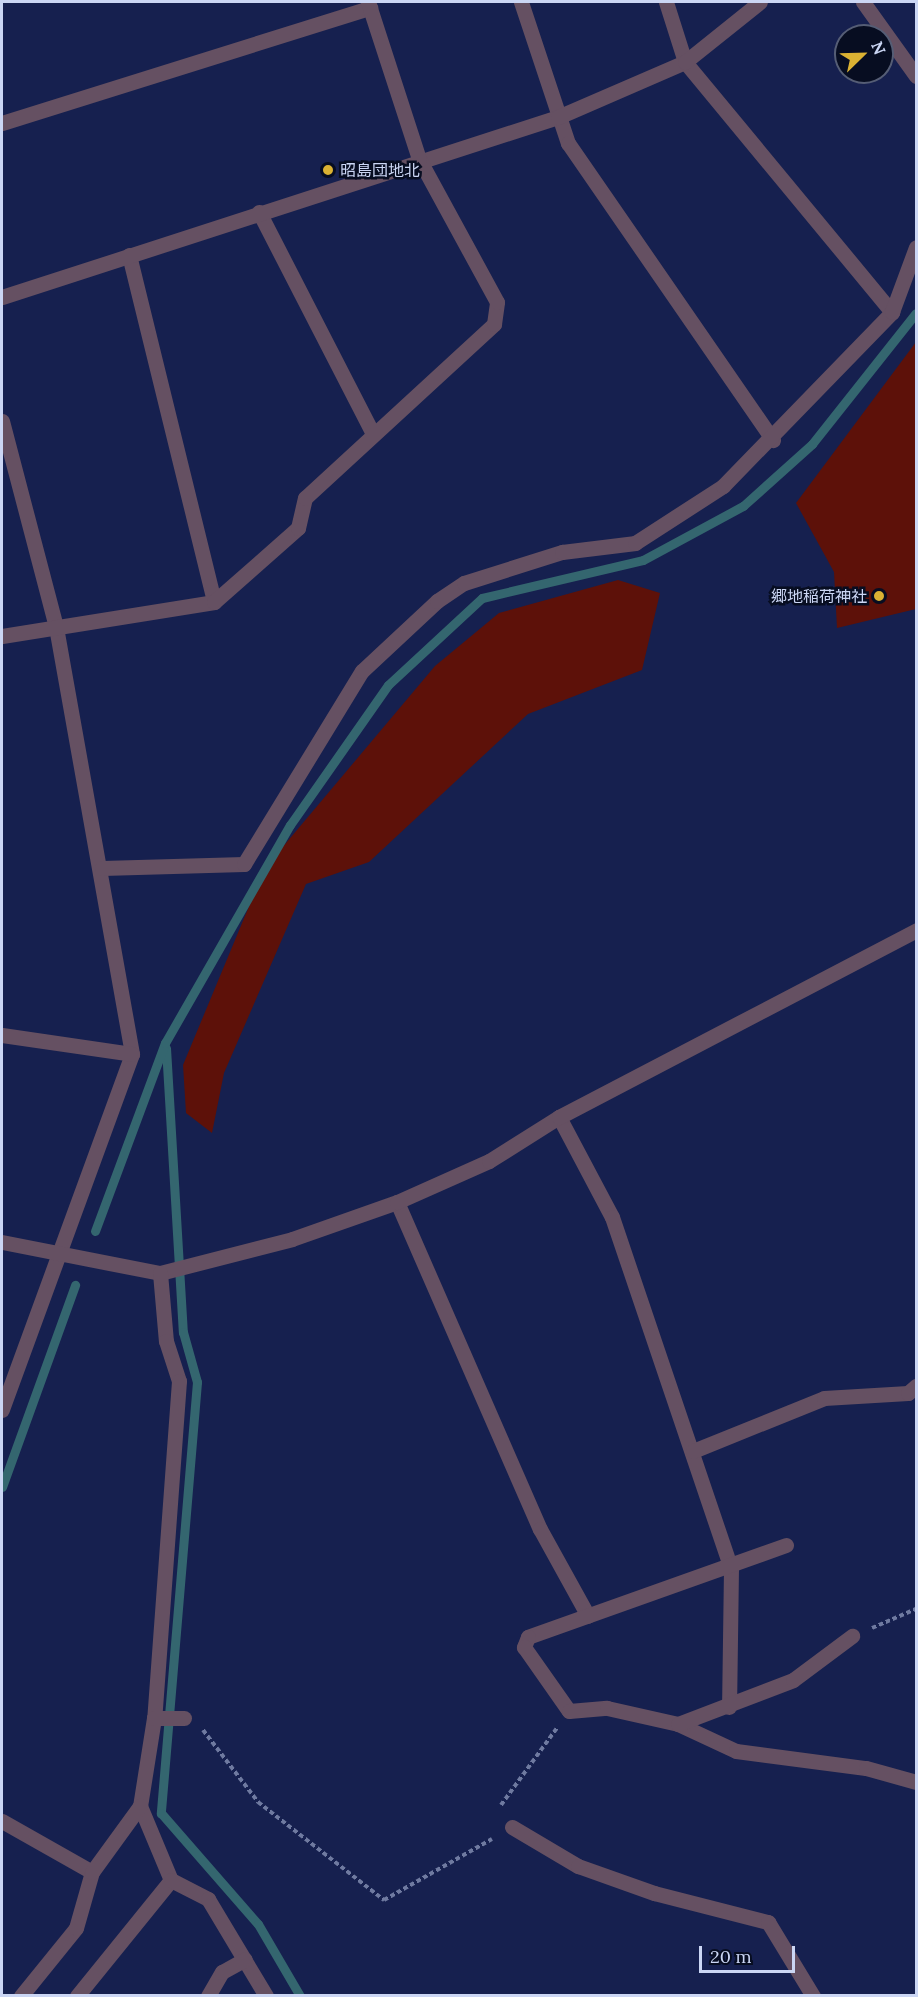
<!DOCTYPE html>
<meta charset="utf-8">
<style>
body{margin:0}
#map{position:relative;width:918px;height:1997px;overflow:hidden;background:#16204f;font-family:Lora,"Noto Sans JP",serif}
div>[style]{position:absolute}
.green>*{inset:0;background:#5d1109}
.stream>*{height:9px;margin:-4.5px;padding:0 4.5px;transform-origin:4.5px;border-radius:4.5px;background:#34666f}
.path>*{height:4px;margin-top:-2px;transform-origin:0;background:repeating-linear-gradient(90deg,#6f7aa0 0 4.5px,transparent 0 7.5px)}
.minor>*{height:15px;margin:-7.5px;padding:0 7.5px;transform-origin:7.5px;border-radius:7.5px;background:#655062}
.dots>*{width:16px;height:16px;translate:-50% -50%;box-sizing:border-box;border:3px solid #070d21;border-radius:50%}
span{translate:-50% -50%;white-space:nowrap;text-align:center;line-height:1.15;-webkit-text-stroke:5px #070d21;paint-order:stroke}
.poi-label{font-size:16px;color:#cbd6f4}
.left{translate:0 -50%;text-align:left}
.right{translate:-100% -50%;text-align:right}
.frame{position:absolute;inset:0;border:3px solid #cbd6f4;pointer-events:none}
.north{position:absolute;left:834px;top:24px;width:60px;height:60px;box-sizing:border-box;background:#070d21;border:2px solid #555d75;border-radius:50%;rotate:67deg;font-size:16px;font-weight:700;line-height:24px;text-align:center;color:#cbd6f4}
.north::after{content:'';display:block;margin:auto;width:21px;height:27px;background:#dbb233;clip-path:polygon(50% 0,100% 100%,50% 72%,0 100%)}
.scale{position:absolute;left:699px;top:1946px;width:96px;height:27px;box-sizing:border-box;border:3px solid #cbd6f4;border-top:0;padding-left:8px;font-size:18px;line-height:21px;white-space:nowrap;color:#cbd6f4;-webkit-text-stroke:4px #070d21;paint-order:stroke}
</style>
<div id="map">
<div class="green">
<i style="clip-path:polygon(916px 342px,916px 609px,837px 628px,834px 572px,796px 503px)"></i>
<i style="clip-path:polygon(618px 580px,660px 593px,642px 670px,528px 714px,369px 862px,306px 884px,224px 1073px,212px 1133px,186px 1113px,183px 1065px,265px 868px,435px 666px,499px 613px)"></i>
</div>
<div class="stream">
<i style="left:166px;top:1048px;width:285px;rotate:86.6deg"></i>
<i style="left:183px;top:1332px;width:52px;rotate:74.4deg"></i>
<i style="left:197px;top:1382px;width:433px;rotate:94.8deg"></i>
<i style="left:161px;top:1813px;width:147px;rotate:48.9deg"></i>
<i style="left:258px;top:1924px;width:83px;rotate:59.7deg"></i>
<i style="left:95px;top:1231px;width:201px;rotate:-69.6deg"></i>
<i style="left:165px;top:1043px;width:251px;rotate:-60.2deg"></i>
<i style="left:290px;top:825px;width:171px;rotate:-55deg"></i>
<i style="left:388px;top:685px;width:128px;rotate:-42.8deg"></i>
<i style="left:482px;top:598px;width:165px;rotate:-13.3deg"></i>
<i style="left:643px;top:560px;width:114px;rotate:-28.4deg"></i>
<i style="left:743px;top:506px;width:93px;rotate:-41.9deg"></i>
<i style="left:812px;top:444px;width:167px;rotate:-51.6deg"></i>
<i style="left:2px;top:1487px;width:215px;rotate:-70.1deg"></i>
</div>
<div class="path">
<i style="left:872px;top:1628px;width:48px;rotate:-23.4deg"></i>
<i style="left:203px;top:1730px;width:91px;rotate:52.6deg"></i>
<i style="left:258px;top:1802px;width:160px;rotate:37.9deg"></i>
<i style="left:384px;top:1900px;width:124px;rotate:-29.5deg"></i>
<i style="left:501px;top:1805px;width:95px;rotate:-54deg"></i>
</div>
<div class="minor">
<i style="left:521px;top:2px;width:149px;rotate:71.6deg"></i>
<i style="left:568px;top:143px;width:361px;rotate:55.4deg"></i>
<i style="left:666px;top:2px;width:63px;rotate:72.4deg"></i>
<i style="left:685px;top:62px;width:325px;rotate:50.4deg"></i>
<i style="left:863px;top:2px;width:91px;rotate:54.4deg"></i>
<i style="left:2px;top:123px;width:386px;rotate:-17.4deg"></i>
<i style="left:259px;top:212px;width:250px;rotate:62.8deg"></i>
<i style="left:129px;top:255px;width:357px;rotate:76.2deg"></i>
<i style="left:2px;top:297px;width:584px;rotate:-17.94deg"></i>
<i style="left:558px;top:117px;width:138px;rotate:-23.4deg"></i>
<i style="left:685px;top:62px;width:96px;rotate:-38.7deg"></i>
<i style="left:2px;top:421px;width:213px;rotate:75.3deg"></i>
<i style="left:56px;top:627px;width:434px;rotate:79.9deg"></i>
<i style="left:132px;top:1054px;width:379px;rotate:110.1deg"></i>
<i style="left:2px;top:636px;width:215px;rotate:-9.1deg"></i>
<i style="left:214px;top:602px;width:112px;rotate:-41.4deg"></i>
<i style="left:298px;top:528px;width:31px;rotate:-77deg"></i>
<i style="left:305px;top:498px;width:257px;rotate:-42.6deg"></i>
<i style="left:494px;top:324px;width:22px;rotate:-82deg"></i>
<i style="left:497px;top:302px;width:163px;rotate:-118.6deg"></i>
<i style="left:419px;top:159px;width:165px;rotate:-108deg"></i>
<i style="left:102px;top:868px;width:142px;rotate:-1.6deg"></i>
<i style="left:244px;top:864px;width:226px;rotate:-58.6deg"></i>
<i style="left:362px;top:671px;width:103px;rotate:-43deg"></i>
<i style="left:437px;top:601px;width:32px;rotate:-34deg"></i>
<i style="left:464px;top:583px;width:103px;rotate:-17.6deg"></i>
<i style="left:562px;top:552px;width:74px;rotate:-7deg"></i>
<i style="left:635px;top:543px;width:105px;rotate:-32.9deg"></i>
<i style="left:723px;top:486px;width:243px;rotate:-45.8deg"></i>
<i style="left:892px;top:312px;width:69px;rotate:-69.7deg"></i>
<i style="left:2px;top:1035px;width:131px;rotate:8.3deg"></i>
<i style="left:559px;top:1117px;width:113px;rotate:62.1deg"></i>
<i style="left:612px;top:1217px;width:371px;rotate:71.3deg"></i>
<i style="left:731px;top:1568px;width:139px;rotate:90.8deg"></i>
<i style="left:397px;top:1202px;width:357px;rotate:66.4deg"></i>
<i style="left:540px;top:1529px;width:99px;rotate:61.1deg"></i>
<i style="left:2px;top:1242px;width:161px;rotate:11.1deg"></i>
<i style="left:160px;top:1273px;width:136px;rotate:-14.4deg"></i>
<i style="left:292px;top:1239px;width:111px;rotate:-19.4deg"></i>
<i style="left:397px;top:1202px;width:101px;rotate:-24deg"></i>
<i style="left:489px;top:1161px;width:83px;rotate:-32.2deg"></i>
<i style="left:559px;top:1117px;width:403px;rotate:-27.6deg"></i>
<i style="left:160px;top:1273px;width:68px;rotate:85deg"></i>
<i style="left:166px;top:1341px;width:42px;rotate:72deg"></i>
<i style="left:179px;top:1381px;width:338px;rotate:94.2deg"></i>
<i style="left:154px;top:1718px;width:89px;rotate:99deg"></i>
<i style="left:140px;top:1806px;width:80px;rotate:67.3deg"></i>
<i style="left:693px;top:1451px;width:141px;rotate:-22deg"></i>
<i style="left:824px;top:1398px;width:84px;rotate:-3.4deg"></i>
<i style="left:908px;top:1393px;width:11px;rotate:-41deg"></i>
<i style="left:786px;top:1545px;width:274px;rotate:160.4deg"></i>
<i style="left:528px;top:1637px;width:11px;rotate:112deg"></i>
<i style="left:524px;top:1647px;width:78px;rotate:54.9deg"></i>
<i style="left:569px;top:1711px;width:38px;rotate:-5deg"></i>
<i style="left:607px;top:1708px;width:73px;rotate:12.7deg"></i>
<i style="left:678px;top:1724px;width:64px;rotate:25deg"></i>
<i style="left:736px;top:1751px;width:131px;rotate:7.5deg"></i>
<i style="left:866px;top:1768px;width:52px;rotate:15.6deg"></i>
<i style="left:154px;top:1718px;width:30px"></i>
<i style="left:678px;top:1724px;width:123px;rotate:-20.9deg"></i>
<i style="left:793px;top:1680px;width:74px;rotate:-36.7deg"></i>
<i style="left:2px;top:1821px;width:103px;rotate:29.5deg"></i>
<i style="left:512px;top:1827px;width:77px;rotate:30.6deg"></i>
<i style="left:578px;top:1866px;width:81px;rotate:19.6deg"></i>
<i style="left:654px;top:1893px;width:118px;rotate:14.3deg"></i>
<i style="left:768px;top:1922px;width:87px;rotate:58.7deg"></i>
<i style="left:21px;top:1996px;width:87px;rotate:-51deg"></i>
<i style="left:76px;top:1928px;width:58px;rotate:-74.1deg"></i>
<i style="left:92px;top:1872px;width:82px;rotate:-54deg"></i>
<i style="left:77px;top:1996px;width:149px;rotate:-51deg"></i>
<i style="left:171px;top:1880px;width:42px;rotate:27.2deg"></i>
<i style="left:208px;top:1899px;width:113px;rotate:59.1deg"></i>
<i style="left:208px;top:1996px;width:28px;rotate:-60deg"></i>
<i style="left:222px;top:1972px;width:26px;rotate:-29deg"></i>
</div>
<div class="dots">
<i style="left:328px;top:170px;background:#dbb233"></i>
<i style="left:879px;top:596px;background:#dbb233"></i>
</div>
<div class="poi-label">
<span class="left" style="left:340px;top:170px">昭島団地北</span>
<span class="right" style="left:867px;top:596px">郷地稲荷神社</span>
</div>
<div class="frame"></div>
<div class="north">N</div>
<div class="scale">20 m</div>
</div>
